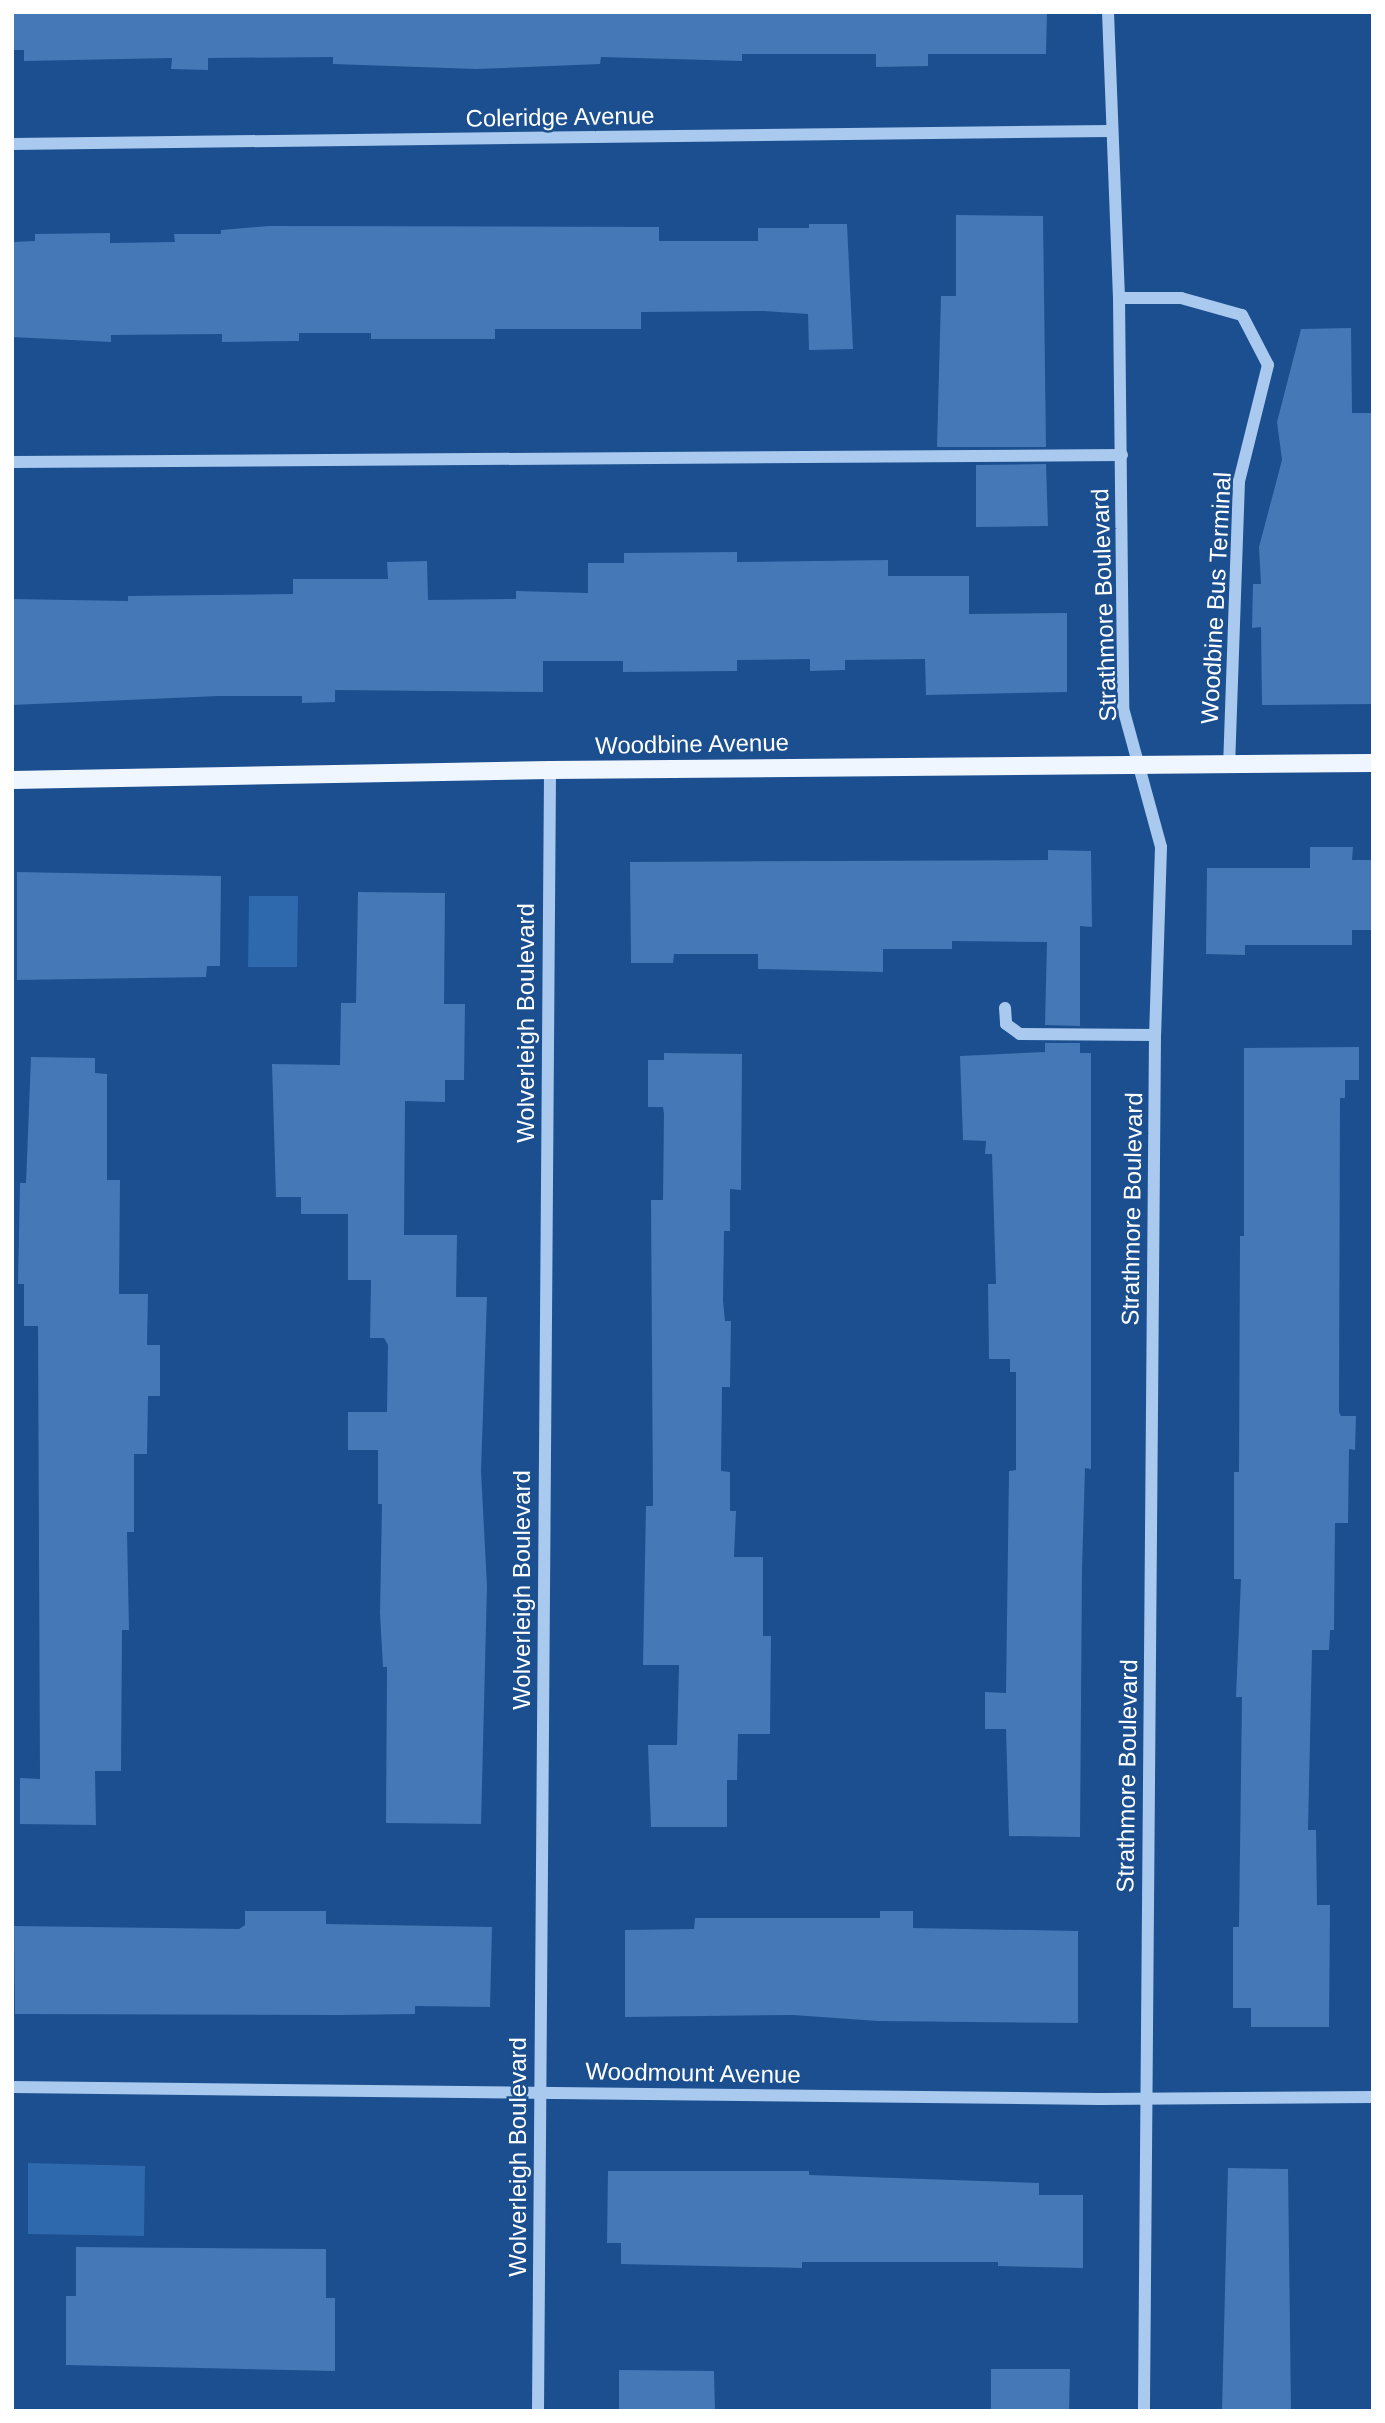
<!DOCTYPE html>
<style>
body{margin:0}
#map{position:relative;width:1385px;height:2423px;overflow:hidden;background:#1b4f8f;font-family:Helvetica,sans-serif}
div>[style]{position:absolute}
.green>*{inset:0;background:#2e69ad}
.building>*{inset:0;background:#4478b7}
.minor>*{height:12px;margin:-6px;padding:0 6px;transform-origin:6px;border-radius:6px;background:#a9c9ee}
.major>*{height:18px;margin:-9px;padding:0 9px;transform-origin:9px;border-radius:9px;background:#f0f6ff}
span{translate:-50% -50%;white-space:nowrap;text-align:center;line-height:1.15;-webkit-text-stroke:5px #1b4f8f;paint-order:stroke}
.street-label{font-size:24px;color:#fff}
.frame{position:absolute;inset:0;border:14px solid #fff;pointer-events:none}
</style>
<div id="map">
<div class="green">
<i style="clip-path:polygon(249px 896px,298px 896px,297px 967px,248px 967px)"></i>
<i style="clip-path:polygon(28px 2163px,145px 2166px,144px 2236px,28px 2234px)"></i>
</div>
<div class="building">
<i style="clip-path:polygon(12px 12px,1047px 12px,1046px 54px,928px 54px,928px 66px,876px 67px,876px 54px,742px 54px,742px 61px,601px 57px,600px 64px,476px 69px,333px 64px,333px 57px,208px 58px,208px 70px,171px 69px,172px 58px,24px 61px,24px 50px,12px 50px)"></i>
<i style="clip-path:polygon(956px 215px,1043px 216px,1046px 447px,937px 447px,941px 296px,956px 296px)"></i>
<i style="clip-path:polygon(809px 224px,847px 224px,853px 349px,809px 350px,808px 314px,764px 311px,641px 312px,641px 329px,495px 329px,495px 339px,371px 339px,371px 333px,299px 333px,299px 341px,222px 342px,222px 334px,111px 335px,111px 342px,12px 337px,12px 242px,35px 241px,35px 234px,110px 233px,110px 243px,175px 242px,174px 234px,221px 234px,221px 230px,269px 226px,659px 227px,659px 241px,758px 241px,758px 228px,809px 228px)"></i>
<i style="clip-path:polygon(1351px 328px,1352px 413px,1373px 413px,1373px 704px,1262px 705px,1261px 627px,1252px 628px,1253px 584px,1261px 584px,1259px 547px,1282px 460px,1277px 422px,1301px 329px)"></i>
<i style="clip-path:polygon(1046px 464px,1048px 526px,976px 527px,976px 465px)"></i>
<i style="clip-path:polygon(737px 552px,737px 562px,888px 560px,888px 576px,969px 576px,969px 614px,1067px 613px,1067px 692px,926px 695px,925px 659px,845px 660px,845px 670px,810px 671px,810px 659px,737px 660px,737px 671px,623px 672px,623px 661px,543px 661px,543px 692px,335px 690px,335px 702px,302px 703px,302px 696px,219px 696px,12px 705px,12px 599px,128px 601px,128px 596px,293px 594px,293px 579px,388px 579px,387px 562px,427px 561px,428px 600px,516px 599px,516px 591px,588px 593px,588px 563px,624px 563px,624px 553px)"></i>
<i style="clip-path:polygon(1310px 847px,1353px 847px,1352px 860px,1373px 860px,1373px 930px,1352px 930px,1352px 945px,1245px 945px,1245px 955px,1206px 954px,1207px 868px,1310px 868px)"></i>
<i style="clip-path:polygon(1048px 850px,1091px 851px,1092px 927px,1080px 926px,1080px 1026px,1045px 1025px,1047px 942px,952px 941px,952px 949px,883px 949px,883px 972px,758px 969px,758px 954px,674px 954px,673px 963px,631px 963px,630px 862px,1048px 860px)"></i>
<i style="clip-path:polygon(17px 872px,221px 876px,220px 966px,207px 966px,206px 977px,17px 980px)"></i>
<i style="clip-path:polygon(358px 892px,445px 893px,444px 1004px,465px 1004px,464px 1080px,445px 1080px,445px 1102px,405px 1101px,404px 1235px,457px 1235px,456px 1297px,487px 1297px,481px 1471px,487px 1586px,481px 1824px,386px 1823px,387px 1667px,383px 1667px,380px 1613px,382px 1504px,378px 1504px,378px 1450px,348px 1450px,348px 1412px,387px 1412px,388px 1345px,384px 1338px,370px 1338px,371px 1280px,348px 1280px,348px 1214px,301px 1214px,301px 1197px,276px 1197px,272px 1064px,340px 1065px,341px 1003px,356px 1003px)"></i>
<i style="clip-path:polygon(1045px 1043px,1080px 1043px,1080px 1053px,1091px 1053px,1091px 1469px,1085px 1468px,1082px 1570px,1080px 1837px,1009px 1836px,1006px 1729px,985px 1729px,985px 1692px,1006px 1693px,1009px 1471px,1016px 1470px,1016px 1372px,1010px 1372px,1010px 1359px,989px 1359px,988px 1284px,996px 1284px,992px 1154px,985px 1154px,986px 1141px,963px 1140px,960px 1056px,1045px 1052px)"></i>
<i style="clip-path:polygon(1359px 1047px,1359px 1080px,1345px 1080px,1345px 1098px,1340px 1098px,1339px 1412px,1341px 1416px,1356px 1416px,1355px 1450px,1349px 1449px,1348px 1523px,1335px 1523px,1334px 1630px,1330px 1630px,1329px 1650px,1312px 1650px,1308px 1830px,1316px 1830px,1317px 1905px,1330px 1905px,1329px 2027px,1251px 2027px,1251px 2008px,1233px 2008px,1233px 1927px,1239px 1927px,1242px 1697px,1236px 1697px,1241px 1579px,1234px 1579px,1234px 1472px,1239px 1472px,1240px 1236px,1244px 1236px,1244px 1048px)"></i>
<i style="clip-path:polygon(664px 1053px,742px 1054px,741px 1190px,730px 1189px,730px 1231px,724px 1231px,723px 1301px,725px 1321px,731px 1321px,730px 1387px,722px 1387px,721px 1471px,730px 1472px,730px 1511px,736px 1511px,734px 1557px,763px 1557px,763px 1636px,771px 1636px,770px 1734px,738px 1734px,737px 1780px,727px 1780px,727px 1827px,651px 1827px,648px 1745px,677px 1745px,679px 1665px,643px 1665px,646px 1506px,653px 1506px,651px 1200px,663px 1200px,664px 1114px,663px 1107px,648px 1107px,648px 1060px,664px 1060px)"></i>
<i style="clip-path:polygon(31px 1057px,95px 1058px,95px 1073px,107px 1074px,107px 1180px,120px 1180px,119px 1294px,148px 1294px,147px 1345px,160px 1345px,160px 1396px,148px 1396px,147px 1454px,134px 1454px,134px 1532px,127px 1532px,129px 1630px,122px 1630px,121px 1771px,95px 1771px,96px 1825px,20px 1824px,20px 1778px,40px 1779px,38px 1326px,24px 1326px,24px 1284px,18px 1284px,20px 1183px,26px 1183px)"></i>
<i style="clip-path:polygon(245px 1911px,326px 1911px,326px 1924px,492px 1927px,490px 2007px,415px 2006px,415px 2014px,340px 2015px,15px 2014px,14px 1926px,239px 1929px,245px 1925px)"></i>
<i style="clip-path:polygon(880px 1911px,913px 1911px,913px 1928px,1078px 1931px,1078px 2023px,878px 2021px,793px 2015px,625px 2017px,625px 1930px,694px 1929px,695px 1918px,880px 1918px)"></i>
<i style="clip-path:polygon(1228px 2168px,1288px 2169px,1291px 2411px,1222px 2411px)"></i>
<i style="clip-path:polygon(608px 2171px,809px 2171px,809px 2175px,1039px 2183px,1039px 2195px,1083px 2195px,1083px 2268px,998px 2266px,998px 2262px,802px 2262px,802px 2268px,621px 2264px,621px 2243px,607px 2243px)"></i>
<i style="clip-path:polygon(76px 2247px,326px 2249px,326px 2298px,335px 2298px,335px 2371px,66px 2365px,66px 2296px,76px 2296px)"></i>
<i style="clip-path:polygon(991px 2369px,1070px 2369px,1069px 2411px,991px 2411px)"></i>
<i style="clip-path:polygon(619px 2370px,714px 2371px,715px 2411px,619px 2411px)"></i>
</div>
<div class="minor">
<i style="left:1108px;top:12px;width:286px;rotate:87.8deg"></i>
<i style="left:1119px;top:298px;width:410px;rotate:89.4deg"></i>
<i style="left:1123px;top:708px;width:144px;rotate:74.7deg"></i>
<i style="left:1161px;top:847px;width:188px;rotate:91.8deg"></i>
<i style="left:1155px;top:1035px;width:1376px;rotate:90.46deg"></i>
<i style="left:12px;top:144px;width:1097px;rotate:-0.68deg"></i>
<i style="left:1119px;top:298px;width:62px"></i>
<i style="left:1181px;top:298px;width:63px;rotate:15.6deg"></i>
<i style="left:1242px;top:315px;width:56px;rotate:62.5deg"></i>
<i style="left:1268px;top:365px;width:120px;rotate:104deg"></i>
<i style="left:1239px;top:481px;width:284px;rotate:92deg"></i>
<i style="left:12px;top:462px;width:1110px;rotate:-0.36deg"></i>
<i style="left:1005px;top:1008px;width:16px;rotate:86deg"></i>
<i style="left:1006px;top:1024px;width:17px;rotate:36deg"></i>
<i style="left:1020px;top:1034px;width:135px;rotate:0.4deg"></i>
<i style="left:12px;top:2087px;width:1088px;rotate:0.63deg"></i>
<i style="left:1100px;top:2099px;width:273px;rotate:-0.4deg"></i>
<i style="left:538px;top:2411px;width:1641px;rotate:-89.58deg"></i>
</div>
<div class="major">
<i style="left:12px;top:780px;width:538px;rotate:-1.06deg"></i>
<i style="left:550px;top:770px;width:823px;rotate:-0.49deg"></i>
</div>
<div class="street-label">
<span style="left:560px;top:117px;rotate:-1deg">Coleridge Avenue</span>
<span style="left:1216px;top:598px;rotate:-87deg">Woodbine Bus Terminal</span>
<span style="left:1104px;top:605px;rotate:-92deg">Strathmore Boulevard</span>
<span style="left:692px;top:744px;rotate:-1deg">Woodbine Avenue</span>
<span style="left:526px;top:1023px;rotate:-90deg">Wolverleigh Boulevard</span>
<span style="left:1132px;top:1209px;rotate:-89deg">Strathmore Boulevard</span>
<span style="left:522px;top:1590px;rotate:-90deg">Wolverleigh Boulevard</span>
<span style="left:1127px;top:1776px;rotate:-89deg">Strathmore Boulevard</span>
<span style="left:693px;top:2073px;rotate:1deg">Woodmount Avenue</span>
<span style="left:518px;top:2157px;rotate:-90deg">Wolverleigh Boulevard</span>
</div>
<div class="frame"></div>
</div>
